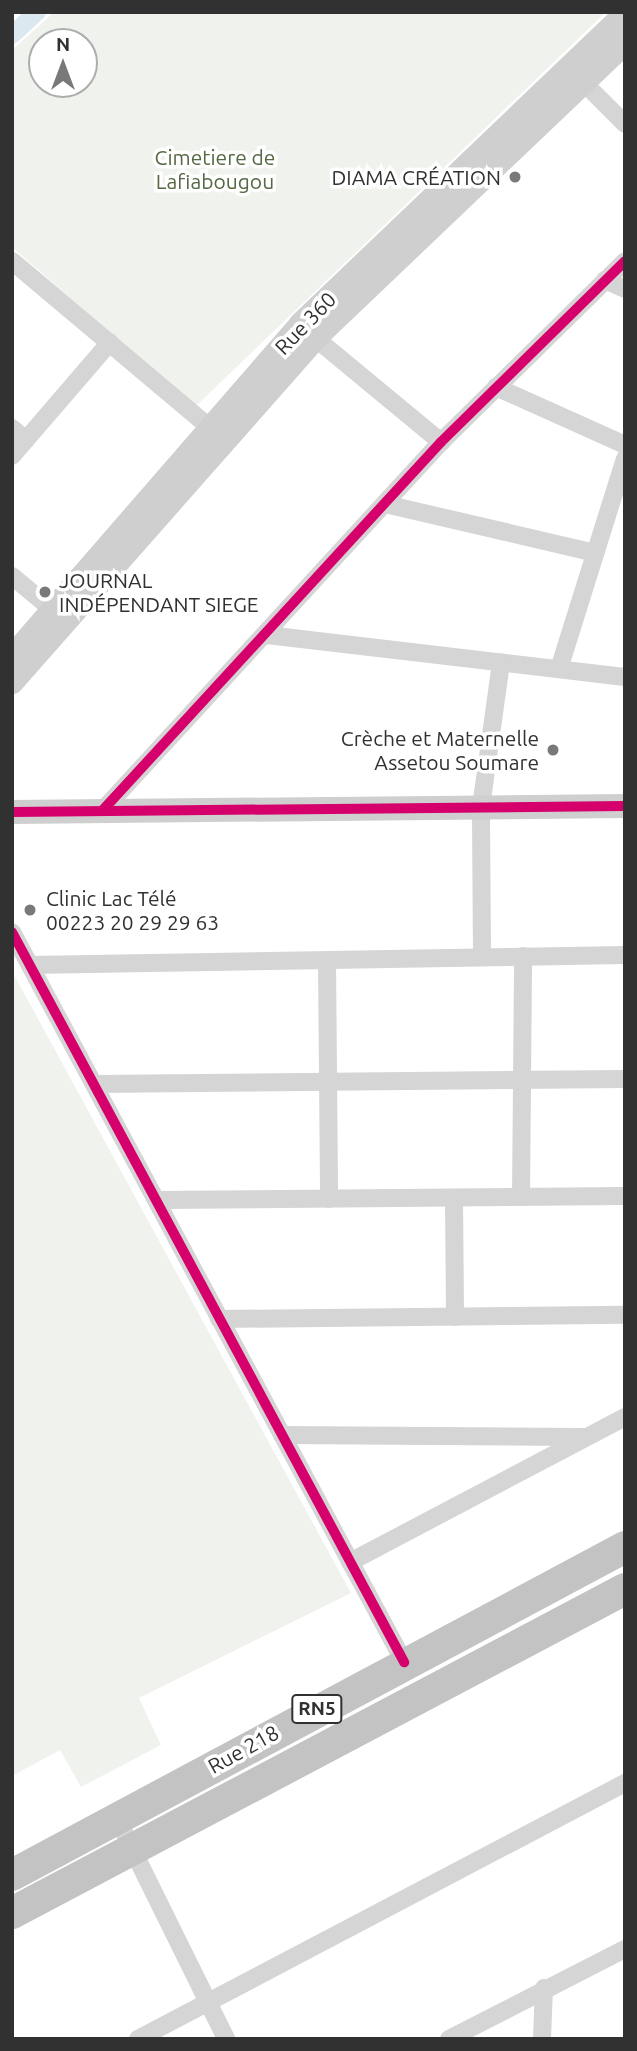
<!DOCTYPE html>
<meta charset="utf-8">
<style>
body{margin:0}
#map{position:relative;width:637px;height:2051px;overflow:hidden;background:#fff;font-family:Ubuntu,sans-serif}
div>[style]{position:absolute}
.green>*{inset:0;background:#f0f3ed}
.canal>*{height:18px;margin:-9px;padding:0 9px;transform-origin:9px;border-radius:9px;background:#dce8ef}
.street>*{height:18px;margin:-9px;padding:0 9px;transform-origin:9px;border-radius:9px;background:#d5d5d5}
.secondary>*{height:24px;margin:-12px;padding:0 12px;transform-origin:12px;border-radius:12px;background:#cfcfcf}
.highway>*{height:32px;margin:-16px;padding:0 16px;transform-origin:16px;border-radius:16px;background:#c3c3c3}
.cycleway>*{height:10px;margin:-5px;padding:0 5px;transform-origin:5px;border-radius:5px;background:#d6006c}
.dots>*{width:19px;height:19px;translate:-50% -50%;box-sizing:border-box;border:4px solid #fff;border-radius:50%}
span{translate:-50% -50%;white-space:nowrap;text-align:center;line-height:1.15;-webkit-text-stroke:7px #fff;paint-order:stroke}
.shield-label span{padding:2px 5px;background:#fff;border:2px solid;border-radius:5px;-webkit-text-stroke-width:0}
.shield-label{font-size:19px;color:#313131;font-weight:700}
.park-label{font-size:21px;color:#556943}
.poi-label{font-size:21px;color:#313131}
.right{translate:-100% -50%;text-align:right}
.left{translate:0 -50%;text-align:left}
.street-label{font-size:21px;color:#313131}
.frame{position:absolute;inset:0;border:14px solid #313131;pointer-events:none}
.north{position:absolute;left:28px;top:28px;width:70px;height:70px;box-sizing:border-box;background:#fff;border:2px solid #adadad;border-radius:50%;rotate:0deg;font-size:19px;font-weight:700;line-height:28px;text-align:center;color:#313131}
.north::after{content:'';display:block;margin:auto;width:24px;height:32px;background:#797979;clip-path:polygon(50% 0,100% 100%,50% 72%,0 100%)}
</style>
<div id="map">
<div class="green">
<i style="clip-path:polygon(evenodd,54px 12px,606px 12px,195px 407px,12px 247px,12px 50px,54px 12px,42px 42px,84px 42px,84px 84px,42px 84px,42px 42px)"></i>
<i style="clip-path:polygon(12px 971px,351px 1593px,139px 1698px,161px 1745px,81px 1787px,60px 1750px,12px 1776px)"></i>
</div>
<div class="canal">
<i style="left:12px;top:35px;width:34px;rotate:-43deg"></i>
</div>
<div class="street">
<i style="left:583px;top:82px;width:59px;rotate:45deg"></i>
<i style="left:12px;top:261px;width:256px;rotate:40.1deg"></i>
<i style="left:605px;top:280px;width:22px;rotate:24deg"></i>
<i style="left:308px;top:332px;width:173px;rotate:39.6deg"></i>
<i style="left:496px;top:387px;width:141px;rotate:24.2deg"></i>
<i style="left:12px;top:428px;width:18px;rotate:41deg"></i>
<i style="left:12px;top:456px;width:150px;rotate:-49.3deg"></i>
<i style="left:385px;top:504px;width:216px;rotate:13.1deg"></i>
<i style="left:12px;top:576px;width:53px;rotate:39.7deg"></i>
<i style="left:267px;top:635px;width:360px;rotate:6.7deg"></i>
<i style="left:559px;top:669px;width:220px;rotate:-72.6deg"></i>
<i style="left:102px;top:811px;width:501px;rotate:-47.43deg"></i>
<i style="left:441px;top:442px;width:258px;rotate:-44.5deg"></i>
<i style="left:12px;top:932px;width:829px;rotate:61.76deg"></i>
<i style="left:482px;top:957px;width:150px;rotate:-90.4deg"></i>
<i style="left:481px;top:807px;width:146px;rotate:-82.1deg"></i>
<i style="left:327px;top:960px;width:239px;rotate:89.5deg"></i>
<i style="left:30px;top:965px;width:595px;rotate:-0.96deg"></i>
<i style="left:94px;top:1084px;width:531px;rotate:-0.54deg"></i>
<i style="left:521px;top:1197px;width:241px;rotate:-89.5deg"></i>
<i style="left:454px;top:1198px;width:119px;rotate:89.5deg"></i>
<i style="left:157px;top:1200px;width:468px;rotate:-0.5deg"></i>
<i style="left:219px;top:1319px;width:406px;rotate:-0.6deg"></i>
<i style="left:282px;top:1435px;width:301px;rotate:0.4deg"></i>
<i style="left:350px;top:1562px;width:311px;rotate:-27.8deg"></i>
<i style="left:117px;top:1818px;width:246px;rotate:63.7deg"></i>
<i style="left:138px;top:2039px;width:550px;rotate:-27.73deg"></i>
<i style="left:449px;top:2039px;width:198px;rotate:-27.1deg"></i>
<i style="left:542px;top:2039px;width:51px;rotate:-87.8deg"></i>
</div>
<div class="secondary">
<i style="left:12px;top:657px;width:441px;rotate:-49deg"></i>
<i style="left:301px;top:324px;width:448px;rotate:-43.7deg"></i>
<i style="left:12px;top:682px;width:458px;rotate:-48.6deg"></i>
<i style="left:315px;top:338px;width:428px;rotate:-43.6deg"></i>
<i style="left:12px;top:812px;width:613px;rotate:-0.56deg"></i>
</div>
<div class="highway">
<i style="left:12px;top:1875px;width:695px;rotate:-28.15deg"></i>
<i style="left:12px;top:1913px;width:693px;rotate:-27.86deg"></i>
</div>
<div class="cycleway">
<i style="left:102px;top:811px;width:501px;rotate:-47.43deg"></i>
<i style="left:441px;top:442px;width:258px;rotate:-44.5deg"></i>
<i style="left:12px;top:812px;width:613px;rotate:-0.56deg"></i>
<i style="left:12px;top:932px;width:829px;rotate:61.76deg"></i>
</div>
<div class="dots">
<i style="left:515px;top:177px;background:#797979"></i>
<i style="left:45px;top:592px;background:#797979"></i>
<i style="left:553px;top:750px;background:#797979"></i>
<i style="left:30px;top:910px;background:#797979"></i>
</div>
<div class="shield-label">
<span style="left:317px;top:1709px">RN5</span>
</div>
<div class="park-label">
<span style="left:215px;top:169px">Cimetiere de<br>Lafiabougou</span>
</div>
<div class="poi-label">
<span class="right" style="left:501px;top:177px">DIAMA CRÉATION</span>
<span class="left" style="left:59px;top:592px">JOURNAL<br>INDÉPENDANT SIEGE</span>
<span class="right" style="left:539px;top:750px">Crèche et Maternelle<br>Assetou Soumare</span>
<span class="left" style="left:46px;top:910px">Clinic Lac Télé<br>00223 20 29 29 63</span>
</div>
<div class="street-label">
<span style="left:305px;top:323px;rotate:-46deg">Rue 360</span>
<span style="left:243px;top:1749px;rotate:-29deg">Rue 218</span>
</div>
<div class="frame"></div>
<div class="north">N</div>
</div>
